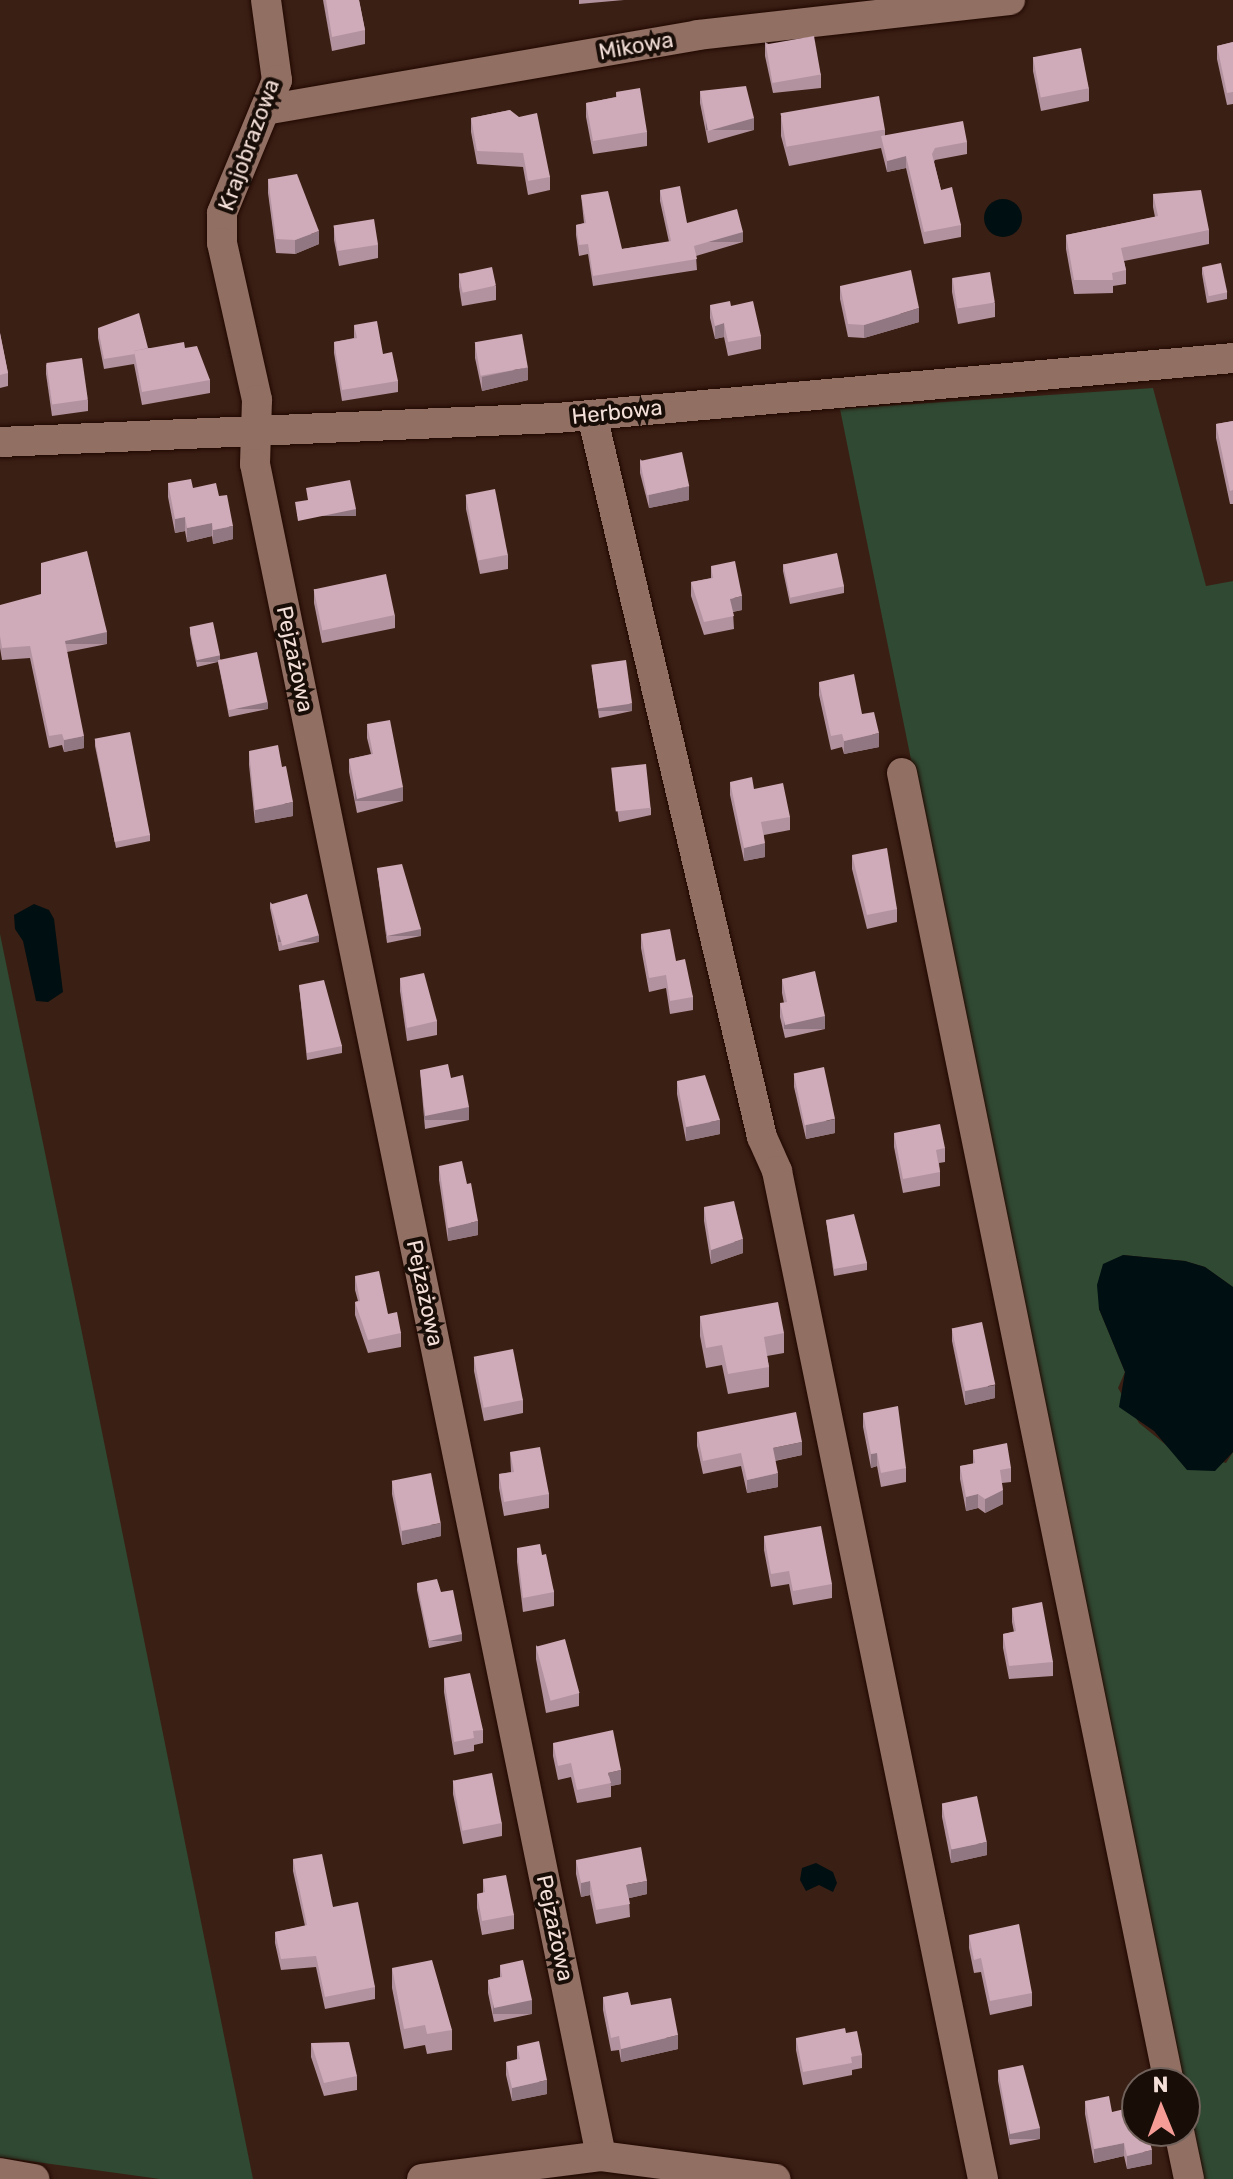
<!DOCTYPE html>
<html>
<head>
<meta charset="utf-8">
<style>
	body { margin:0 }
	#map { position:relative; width:1233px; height:2179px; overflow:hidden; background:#3a1f14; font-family:Rubik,sans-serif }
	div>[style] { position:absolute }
	.green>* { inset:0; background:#304932 }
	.water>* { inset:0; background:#000f11 }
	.round { border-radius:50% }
	.roads { filter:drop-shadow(0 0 2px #200801) drop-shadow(0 0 2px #200801) }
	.minor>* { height:30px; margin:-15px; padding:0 15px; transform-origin:15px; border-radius:15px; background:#916f62 }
	.wall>* { inset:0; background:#b2929e }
	.shaded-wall>* { inset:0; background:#917781; transform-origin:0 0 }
	.building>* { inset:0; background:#cfaab8; transform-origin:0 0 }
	span { translate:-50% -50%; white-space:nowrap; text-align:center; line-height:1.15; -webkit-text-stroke:8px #190d08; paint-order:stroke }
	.street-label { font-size:22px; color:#f3dfd8 }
	.north { position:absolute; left:1121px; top:2067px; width:80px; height:80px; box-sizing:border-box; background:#190d08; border:2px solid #70615b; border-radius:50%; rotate:359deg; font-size:22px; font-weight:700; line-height:32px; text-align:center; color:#f3dfd8 }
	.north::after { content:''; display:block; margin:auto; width:28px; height:36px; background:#f59c96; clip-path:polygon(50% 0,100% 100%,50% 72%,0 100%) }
</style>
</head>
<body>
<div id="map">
	<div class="green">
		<i style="clip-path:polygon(1153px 388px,1206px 586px,1233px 581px,1233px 1287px,1205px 1267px,1185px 1261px,1123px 1255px,1099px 1309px,1125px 1372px,1118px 1388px,1139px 1423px,1171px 1449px,1226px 1463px,1233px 1452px,1233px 2179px,1201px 2179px,1185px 2107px,1185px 2083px,1179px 2083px,840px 409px)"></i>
		<i style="clip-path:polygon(0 934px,80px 1323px,253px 2179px,160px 2179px,0 2157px)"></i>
	</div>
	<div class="water">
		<i class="round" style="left:984px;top:199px;width:38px;height:38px"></i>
		<i style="clip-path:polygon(34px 904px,49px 910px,54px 919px,63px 992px,48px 1002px,36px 1001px,23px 941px,15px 929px,14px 915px)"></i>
		<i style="clip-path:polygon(1123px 1255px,1185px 1261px,1205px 1267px,1233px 1287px,1233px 1452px,1215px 1471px,1187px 1470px,1154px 1431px,1119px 1407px,1125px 1372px,1099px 1309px,1097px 1285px,1103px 1264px)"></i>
		<i style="clip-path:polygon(816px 1863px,833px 1872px,837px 1883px,833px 1892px,819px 1885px,806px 1891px,800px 1880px,802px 1868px)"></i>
	</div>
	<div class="roads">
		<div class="minor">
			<i style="left:266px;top:0;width:81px;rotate:82.2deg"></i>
			<i style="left:277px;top:80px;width:144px;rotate:112.5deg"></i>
			<i style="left:222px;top:213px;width:30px;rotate:90deg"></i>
			<i style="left:222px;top:243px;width:161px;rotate:77.4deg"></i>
			<i style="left:257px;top:400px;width:64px;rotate:91.8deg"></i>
			<i style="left:255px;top:464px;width:1727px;rotate:78.44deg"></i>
			<i style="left:265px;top:110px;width:439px;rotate:-9.8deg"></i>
			<i style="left:698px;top:35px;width:314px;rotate:-6.4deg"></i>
			<i style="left:592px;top:415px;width:742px;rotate:76.75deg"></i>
			<i style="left:762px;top:1137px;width:37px;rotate:66deg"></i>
			<i style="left:777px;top:1171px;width:1029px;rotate:78.45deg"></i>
			<i style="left:0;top:442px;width:558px;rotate:-2.47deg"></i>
			<i style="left:557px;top:418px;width:679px;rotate:-5.07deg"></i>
			<i style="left:902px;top:773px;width:1337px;rotate:78.48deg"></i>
			<i style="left:1179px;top:2131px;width:49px;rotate:78.2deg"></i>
			<i style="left:0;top:2173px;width:35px;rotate:10deg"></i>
			<i style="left:422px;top:2179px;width:180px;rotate:-7.3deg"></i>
			<i style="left:601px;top:2156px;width:176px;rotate:7.5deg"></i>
		</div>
	</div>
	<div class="wall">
		<i style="clip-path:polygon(323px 0,359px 0,365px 30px,365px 44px,332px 51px)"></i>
		<i style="clip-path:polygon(579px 0,624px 0,579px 4px)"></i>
		<i style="clip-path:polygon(765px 42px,821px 74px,821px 88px,773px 93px,765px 56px)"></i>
		<i style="clip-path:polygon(1233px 42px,1233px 104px,1227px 105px,1217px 59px,1217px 46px)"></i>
		<i style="clip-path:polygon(1033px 57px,1089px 88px,1089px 101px,1041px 111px,1033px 71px)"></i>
		<i style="clip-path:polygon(700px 91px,754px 130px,708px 143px,700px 103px)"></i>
		<i style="clip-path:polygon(616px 92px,647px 132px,647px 146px,593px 154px,586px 117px,586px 103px,616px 97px)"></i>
		<i style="clip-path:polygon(510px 110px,550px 177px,550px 190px,528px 195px,523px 167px,477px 164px,471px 132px,471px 118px)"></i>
		<i style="clip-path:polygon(781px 117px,885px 129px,885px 136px,967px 142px,967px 154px,935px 160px,934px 162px,941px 190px,961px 225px,961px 237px,924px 244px,906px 168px,887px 172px,881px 148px,789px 166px,781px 136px)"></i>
		<i style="clip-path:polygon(268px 179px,319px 244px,295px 254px,276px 253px,268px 193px)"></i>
		<i style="clip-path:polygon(660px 190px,687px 223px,743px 242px,696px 256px,697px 270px,593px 286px,588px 254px,579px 256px,576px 235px,576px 225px,584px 223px,581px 195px,622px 249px,669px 242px,660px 201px)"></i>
		<i style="clip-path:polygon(1153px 194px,1209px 230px,1209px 244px,1124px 261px,1126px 270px,1126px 284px,1113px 286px,1113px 293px,1074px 294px,1066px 249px,1066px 235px,1155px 217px,1153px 207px)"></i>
		<i style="clip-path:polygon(334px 227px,378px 245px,378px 258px,339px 266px,334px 240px)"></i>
		<i style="clip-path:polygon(1202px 267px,1227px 292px,1227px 299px,1207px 303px,1202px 274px)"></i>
		<i style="clip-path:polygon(459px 273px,496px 286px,496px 300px,462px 306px,459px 287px)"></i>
		<i style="clip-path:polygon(952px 278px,995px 303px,995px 317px,958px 324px,952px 292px)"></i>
		<i style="clip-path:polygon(840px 286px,919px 322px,864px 338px,848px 337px,840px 299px)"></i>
		<i style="clip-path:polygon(710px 305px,761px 336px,761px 349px,728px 356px,724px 337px,715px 339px,710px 318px)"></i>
		<i style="clip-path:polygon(354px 325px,398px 381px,398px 392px,342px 401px,334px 353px,334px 342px,354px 338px)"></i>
		<i style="clip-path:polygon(98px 328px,148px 348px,185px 348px,210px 380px,210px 393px,142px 405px,134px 364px,104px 369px,98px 338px)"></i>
		<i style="clip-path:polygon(0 333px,8px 373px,8px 386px,0 388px)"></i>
		<i style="clip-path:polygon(475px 344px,528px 380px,482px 391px,475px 358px)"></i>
		<i style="clip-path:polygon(46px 364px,88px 400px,88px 411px,52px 416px,46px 374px)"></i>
		<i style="clip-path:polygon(1233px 421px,1233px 504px,1230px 504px,1216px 438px,1216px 424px)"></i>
		<i style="clip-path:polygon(640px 459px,689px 500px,649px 508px,640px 473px)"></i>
		<i style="clip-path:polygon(168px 483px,193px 488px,219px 496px,233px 539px,213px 544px,212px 536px,187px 542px,185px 531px,175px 533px,168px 497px)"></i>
		<i style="clip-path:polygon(466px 495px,508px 555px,508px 569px,480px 574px,466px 509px)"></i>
		<i style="clip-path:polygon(783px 564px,844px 586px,844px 593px,790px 604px,783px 571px)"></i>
		<i style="clip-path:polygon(711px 566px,742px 610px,733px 612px,734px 629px,704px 635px,691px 596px,691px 582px,711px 578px)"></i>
		<i style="clip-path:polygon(314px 589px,395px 615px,395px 628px,322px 643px,314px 603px)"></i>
		<i style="clip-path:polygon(0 605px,107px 644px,67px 652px,84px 748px,64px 752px,62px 745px,49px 748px,30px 658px,2px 660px,0 648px)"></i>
		<i style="clip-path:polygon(190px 627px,220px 659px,268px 709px,229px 717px,218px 662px,197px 667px,190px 634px)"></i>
		<i style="clip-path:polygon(592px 667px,632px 711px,599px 718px)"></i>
		<i style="clip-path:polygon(819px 682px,862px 714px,879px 747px,844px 754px,842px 747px,831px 750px,819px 695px)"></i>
		<i style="clip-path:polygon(367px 724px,403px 801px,357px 813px,349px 772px,349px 759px,371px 754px,367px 738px)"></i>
		<i style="clip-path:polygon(95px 739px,150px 835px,150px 841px,116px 848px,95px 746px)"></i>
		<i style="clip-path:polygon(249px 751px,293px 816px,255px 823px,249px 765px)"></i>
		<i style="clip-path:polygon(612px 771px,651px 808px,651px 815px,619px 822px)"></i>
		<i style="clip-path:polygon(730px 782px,754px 789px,790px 817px,790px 830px,764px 835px,765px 857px,744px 861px,730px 795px)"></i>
		<i style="clip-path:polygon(852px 855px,897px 909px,897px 922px,867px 929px,852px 869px)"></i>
		<i style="clip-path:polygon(377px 868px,421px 936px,387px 943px)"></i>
		<i style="clip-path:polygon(270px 902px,319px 942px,279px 951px,270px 908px)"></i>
		<i style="clip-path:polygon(641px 934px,676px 961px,693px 997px,693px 1010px,670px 1014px,666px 988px,649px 992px,641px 948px)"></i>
		<i style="clip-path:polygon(400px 978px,437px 1021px,437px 1035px,407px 1041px,400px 991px)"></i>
		<i style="clip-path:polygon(782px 979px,825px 1029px,785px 1038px,780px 1017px,780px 1003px,784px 1003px,782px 993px)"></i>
		<i style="clip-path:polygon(299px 985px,342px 1046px,342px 1053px,307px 1060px)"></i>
		<i style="clip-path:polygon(420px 1070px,451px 1078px,469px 1120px,425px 1129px)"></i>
		<i style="clip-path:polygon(794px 1074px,835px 1133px,806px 1139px,794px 1087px)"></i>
		<i style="clip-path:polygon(677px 1081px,720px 1134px,686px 1141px,677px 1094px)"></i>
		<i style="clip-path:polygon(894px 1133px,945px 1148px,945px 1162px,939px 1163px,940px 1172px,940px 1186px,903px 1193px,894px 1147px)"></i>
		<i style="clip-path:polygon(439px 1166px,478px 1235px,448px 1241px,439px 1180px)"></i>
		<i style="clip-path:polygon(704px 1207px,743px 1253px,711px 1264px,704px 1221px)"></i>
		<i style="clip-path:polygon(826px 1220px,867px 1263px,867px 1270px,834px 1276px)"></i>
		<i style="clip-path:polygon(355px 1276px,388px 1314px,401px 1333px,401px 1347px,368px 1353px,355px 1315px,355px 1302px,358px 1301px,355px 1290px)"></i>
		<i style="clip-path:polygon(700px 1316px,784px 1333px,784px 1353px,767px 1356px,769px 1367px,769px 1387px,728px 1394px,722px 1365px,706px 1368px,700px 1336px)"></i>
		<i style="clip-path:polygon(952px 1328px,995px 1398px,965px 1405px,952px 1341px)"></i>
		<i style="clip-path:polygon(474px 1357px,523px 1400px,523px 1413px,484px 1421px,474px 1371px)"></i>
		<i style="clip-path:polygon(863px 1413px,906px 1468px,906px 1482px,881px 1487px,877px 1466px,871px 1468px,863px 1427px)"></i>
		<i style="clip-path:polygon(697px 1432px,802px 1455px,775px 1461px,778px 1487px,747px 1493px,741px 1466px,703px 1474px,697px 1446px)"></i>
		<i style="clip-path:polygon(973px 1450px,1011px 1468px,1011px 1482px,1002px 1483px,1003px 1504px,985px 1513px,978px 1508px,966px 1511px,960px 1479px,960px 1466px,973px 1464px)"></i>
		<i style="clip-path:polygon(510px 1452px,549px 1494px,549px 1508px,504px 1516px,499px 1488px,499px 1474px,511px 1472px)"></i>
		<i style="clip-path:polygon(392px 1481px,441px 1536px,402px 1545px,392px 1494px)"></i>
		<i style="clip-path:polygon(764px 1536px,832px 1584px,832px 1598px,793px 1605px,789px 1584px,771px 1587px,764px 1550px)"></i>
		<i style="clip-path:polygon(517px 1548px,542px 1555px,554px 1592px,554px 1606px,523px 1612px,517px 1562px)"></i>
		<i style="clip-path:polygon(417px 1583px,441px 1592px,462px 1641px,429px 1648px,417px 1590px)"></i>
		<i style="clip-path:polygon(1012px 1608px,1053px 1662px,1053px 1676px,1009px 1679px,1003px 1648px,1003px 1634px,1014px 1632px,1012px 1622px)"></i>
		<i style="clip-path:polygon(536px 1645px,579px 1693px,579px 1706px,546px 1713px,536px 1659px)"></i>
		<i style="clip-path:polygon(444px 1678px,483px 1730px,483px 1743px,474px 1745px,474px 1751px,454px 1755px,444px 1692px)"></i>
		<i style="clip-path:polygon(553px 1743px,621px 1784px,611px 1786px,611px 1797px,577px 1803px,571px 1777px,558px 1780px,553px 1756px)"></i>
		<i style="clip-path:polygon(453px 1780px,502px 1823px,502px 1836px,463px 1844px,453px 1794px)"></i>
		<i style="clip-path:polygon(942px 1804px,987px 1855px,951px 1863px,942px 1817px)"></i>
		<i style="clip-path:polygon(293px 1859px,333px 1907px,375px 1987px,375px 1999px,325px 2009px,316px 1967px,281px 1970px,275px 1943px,275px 1932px,305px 1926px,293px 1871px)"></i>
		<i style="clip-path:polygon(576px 1860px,647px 1894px,629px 1898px,630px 1917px,596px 1924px,590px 1895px,581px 1897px,576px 1874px)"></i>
		<i style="clip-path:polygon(483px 1879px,514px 1915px,514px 1929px,482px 1935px,477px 1908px,477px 1894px,483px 1893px)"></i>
		<i style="clip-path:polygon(969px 1935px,1032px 1993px,1032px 2006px,990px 2015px,981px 1972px,974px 1973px,969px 1948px)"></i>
		<i style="clip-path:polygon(500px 1965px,532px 2014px,494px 2022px,488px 1993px,488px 1980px,500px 1977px)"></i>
		<i style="clip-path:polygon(392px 1968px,452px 2030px,452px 2050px,427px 2054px,425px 2045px,404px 2049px,392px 1988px)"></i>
		<i style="clip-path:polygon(603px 1997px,631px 2005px,678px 2049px,621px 2062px,619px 2050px,611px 2051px,603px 2010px)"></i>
		<i style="clip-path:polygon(796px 2038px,862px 2055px,862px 2068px,852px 2070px,852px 2075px,803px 2085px,796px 2050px)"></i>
		<i style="clip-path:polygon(311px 2043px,357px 2076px,357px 2090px,324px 2096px,311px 2057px)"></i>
		<i style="clip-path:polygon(517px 2046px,547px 2094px,512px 2101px,506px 2075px,506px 2062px,517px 2059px)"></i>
		<i style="clip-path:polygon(998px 2070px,1040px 2139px,1010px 2145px,998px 2081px)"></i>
		<i style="clip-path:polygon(1085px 2101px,1112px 2112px,1152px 2164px,1127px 2169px,1124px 2156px,1094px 2163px,1085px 2114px)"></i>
	</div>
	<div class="shaded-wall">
		<i style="left:754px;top:118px;width:12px;height:48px;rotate:90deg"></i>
		<i style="clip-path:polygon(906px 156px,906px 168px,887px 172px,887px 161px)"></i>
		<i style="clip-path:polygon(319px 231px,319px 244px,295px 254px,295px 240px)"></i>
		<i style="left:743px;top:232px;width:10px;height:51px;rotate:90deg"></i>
		<i style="clip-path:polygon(919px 308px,919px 322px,864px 338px,864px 325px)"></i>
		<i style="clip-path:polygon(724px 323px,724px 337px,715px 339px,715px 326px)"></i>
		<i style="clip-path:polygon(528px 367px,528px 380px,482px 391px,482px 377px)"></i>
		<i style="clip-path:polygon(689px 486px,689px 500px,649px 508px,649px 495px)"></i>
		<i style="left:356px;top:509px;width:7px;height:59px;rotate:90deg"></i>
		<i style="clip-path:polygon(185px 517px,185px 531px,175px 533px,175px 519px)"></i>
		<i style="clip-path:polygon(212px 523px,212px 536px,187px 542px,187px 528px)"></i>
		<i style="clip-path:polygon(233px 526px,233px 539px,213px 544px,213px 530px)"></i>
		<i style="clip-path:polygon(742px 596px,742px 610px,730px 612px,730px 599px)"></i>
		<i style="left:107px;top:632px;width:12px;height:43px;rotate:90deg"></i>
		<i style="left:220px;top:655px;width:7px;height:24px;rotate:90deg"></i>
		<i style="left:268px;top:702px;width:7px;height:40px;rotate:90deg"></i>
		<i style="left:632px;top:704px;width:7px;height:34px;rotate:90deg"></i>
		<i style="clip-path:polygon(879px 733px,879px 747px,844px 754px,844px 741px)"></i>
		<i style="clip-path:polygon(84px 736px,84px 748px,64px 752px,64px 740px)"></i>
		<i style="left:403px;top:787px;width:14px;height:48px;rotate:90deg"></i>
		<i style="clip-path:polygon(293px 802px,293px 816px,255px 823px,255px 810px)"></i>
		<i style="clip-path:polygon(765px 843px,765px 857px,744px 861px,744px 848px)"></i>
		<i style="left:421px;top:929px;width:7px;height:35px;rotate:90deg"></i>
		<i style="left:319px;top:935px;width:7px;height:41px;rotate:90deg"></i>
		<i style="left:825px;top:1016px;width:13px;height:41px;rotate:90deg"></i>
		<i style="left:469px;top:1107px;width:13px;height:45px;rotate:90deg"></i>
		<i style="clip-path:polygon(835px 1119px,835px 1133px,806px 1139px,806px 1125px)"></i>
		<i style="clip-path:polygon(720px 1120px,720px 1134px,686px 1141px,686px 1127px)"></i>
		<i style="clip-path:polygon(478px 1221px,478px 1235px,448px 1241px,448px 1228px)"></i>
		<i style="clip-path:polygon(743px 1239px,743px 1253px,711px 1264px,711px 1250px)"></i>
		<i style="clip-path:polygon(995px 1385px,995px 1398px,965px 1405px,965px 1391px)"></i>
		<i style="clip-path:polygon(802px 1442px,802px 1455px,773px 1461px,773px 1448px)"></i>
		<i style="clip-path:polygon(877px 1453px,877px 1466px,871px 1468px,871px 1454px)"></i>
		<i style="clip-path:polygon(778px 1473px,778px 1487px,747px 1493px,747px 1480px)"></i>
		<i style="clip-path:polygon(1003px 1490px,1003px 1504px,985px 1513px,985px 1499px)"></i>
		<i style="clip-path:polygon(978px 1494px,978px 1508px,966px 1511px,966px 1497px)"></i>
		<i style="clip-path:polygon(441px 1523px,441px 1536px,402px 1545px,402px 1531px)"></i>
		<i style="left:462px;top:1634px;width:7px;height:34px;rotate:90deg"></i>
		<i style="clip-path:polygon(621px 1770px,621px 1784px,611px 1786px,608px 1773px)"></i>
		<i style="clip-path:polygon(987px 1842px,987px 1855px,951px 1863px,951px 1849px)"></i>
		<i style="clip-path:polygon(590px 1881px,590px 1895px,581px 1897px,581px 1883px)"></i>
		<i style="clip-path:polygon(647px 1881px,647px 1894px,626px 1899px,626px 1885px)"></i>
		<i style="left:532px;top:2000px;width:14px;height:39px;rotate:90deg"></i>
		<i style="clip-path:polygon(678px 2035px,678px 2049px,621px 2062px,621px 2049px)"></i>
		<i style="clip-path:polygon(547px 2080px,547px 2094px,512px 2101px,512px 2088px)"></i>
		<i style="left:1040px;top:2128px;width:11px;height:31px;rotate:90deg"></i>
		<i style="clip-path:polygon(1124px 2143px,1124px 2156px,1094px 2163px,1094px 2149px)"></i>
		<i style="clip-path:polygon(1152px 2150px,1152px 2164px,1127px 2169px,1127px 2156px)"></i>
	</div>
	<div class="building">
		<i style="clip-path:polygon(326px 0,359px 0,365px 30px,332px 37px)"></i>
		<i style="left:814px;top:36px;width:39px;height:49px;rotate:80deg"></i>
		<i style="clip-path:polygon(1233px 42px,1233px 92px,1227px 93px,1217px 46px)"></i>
		<i style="left:1081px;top:48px;width:41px;height:49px;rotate:79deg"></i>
		<i style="clip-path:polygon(746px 86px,754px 118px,708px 131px,700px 91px)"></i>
		<i style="clip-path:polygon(640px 88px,647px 132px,593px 141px,586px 103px,617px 97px,616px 92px)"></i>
		<i style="left:879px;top:96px;width:34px;height:100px;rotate:80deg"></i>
		<i style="clip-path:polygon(510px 110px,519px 117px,537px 113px,550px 177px,528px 181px,523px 153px,477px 151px,471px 118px)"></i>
		<i style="clip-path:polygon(963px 121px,967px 142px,935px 148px,932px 154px,941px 190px,952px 187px,961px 225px,924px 232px,906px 156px,887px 161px,881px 136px)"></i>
		<i style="clip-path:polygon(297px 174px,319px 231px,295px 240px,276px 239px,268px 179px)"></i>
		<i style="clip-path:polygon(680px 186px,687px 223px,737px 209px,743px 232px,694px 246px,697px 259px,593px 276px,588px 244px,579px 245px,576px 225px,586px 223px,581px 195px,608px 191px,622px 249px,671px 241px,660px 190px)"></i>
		<i style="clip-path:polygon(1201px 190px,1209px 230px,1121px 248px,1126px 270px,1112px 273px,1113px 280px,1074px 280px,1066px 235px,1158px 216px,1153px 194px)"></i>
		<i style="left:374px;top:219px;width:26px;height:41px;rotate:81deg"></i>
		<i style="left:1221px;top:263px;width:30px;height:19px;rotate:78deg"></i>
		<i style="left:492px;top:267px;width:19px;height:34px;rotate:78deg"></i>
		<i style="clip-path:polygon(911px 270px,919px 308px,864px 325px,848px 324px,840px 286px)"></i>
		<i style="left:990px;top:272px;width:31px;height:38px;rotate:81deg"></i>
		<i style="clip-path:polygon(730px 301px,731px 306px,753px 301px,761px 336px,728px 342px,724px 323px,715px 326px,710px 305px)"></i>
		<i style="clip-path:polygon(139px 313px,148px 348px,134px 351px,135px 354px,104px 359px,98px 328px)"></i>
		<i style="clip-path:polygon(377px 321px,383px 354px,392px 352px,398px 381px,342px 390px,334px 342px,357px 338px,354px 325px)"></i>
		<i style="clip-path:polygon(0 333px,8px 373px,0 375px)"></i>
		<i style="left:522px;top:334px;width:34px;height:48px;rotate:80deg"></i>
		<i style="clip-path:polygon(184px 342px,185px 348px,197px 346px,210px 380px,142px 392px,134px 351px)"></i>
		<i style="left:82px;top:358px;width:42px;height:36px;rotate:82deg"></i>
		<i style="clip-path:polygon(1233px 421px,1233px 490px,1230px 491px,1216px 424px)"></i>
		<i style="left:682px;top:452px;width:35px;height:43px;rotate:78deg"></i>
		<i style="clip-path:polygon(191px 479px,193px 488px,216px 483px,219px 496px,227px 495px,233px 526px,213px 530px,212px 523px,187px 528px,185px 517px,175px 519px,168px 483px)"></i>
		<i style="clip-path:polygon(350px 480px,356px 509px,298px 521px,295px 502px,308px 500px,306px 488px)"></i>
		<i style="left:495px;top:489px;width:67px;height:30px;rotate:79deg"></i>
		<i style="clip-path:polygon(87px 551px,107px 632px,65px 641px,84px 736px,64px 740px,62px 734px,49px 736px,30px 646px,2px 648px,0 636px,0 605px,41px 594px,41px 563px)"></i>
		<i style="left:837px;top:553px;width:34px;height:55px;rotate:78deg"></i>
		<i style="clip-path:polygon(735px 561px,742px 596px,730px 599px,734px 616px,704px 622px,691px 582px,713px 578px,711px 566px)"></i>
		<i style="left:386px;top:574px;width:42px;height:74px;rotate:78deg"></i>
		<i style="left:213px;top:622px;width:34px;height:24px;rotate:78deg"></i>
		<i style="left:257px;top:652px;width:51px;height:40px;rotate:78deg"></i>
		<i style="left:626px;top:660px;width:44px;height:35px;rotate:82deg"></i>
		<i style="clip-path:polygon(854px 674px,862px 714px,874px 712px,879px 733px,844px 741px,842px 734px,831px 736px,819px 682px)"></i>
		<i style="clip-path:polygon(390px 720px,403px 787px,357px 799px,349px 759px,373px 754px,367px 724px)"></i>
		<i style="left:130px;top:732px;width:105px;height:36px;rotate:79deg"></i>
		<i style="clip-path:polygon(278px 745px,282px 767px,286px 766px,293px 802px,255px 810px,249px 751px)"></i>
		<i style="left:646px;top:764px;width:44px;height:35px;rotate:84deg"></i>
		<i style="clip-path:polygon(752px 777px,754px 789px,783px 783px,790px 817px,761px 822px,765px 843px,744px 848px,730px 782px)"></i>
		<i style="clip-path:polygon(887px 848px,897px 909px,867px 915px,852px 855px)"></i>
		<i style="clip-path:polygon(402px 864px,421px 929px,387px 936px,377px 868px)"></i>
		<i style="left:307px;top:894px;width:43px;height:38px;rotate:74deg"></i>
		<i style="clip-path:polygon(670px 929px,676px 961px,685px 959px,693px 997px,670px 1001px,666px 975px,649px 978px,641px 934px)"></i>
		<i style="clip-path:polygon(815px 971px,825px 1016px,785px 1025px,780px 1003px,787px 1002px,782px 979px)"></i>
		<i style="clip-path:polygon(424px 973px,437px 1021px,407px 1028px,400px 978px)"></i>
		<i style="clip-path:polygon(324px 980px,342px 1046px,307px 1053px,299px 985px)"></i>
		<i style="clip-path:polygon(448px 1064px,451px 1078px,463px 1075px,469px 1107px,425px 1116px,420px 1070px)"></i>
		<i style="left:824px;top:1067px;width:53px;height:31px;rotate:78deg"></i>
		<i style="clip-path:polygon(705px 1075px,720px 1120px,686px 1127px,677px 1081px)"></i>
		<i style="clip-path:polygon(940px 1124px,945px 1148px,936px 1150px,940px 1172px,903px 1179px,894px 1133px)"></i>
		<i style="clip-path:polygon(462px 1161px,467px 1184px,471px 1183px,478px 1221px,448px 1228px,439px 1166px)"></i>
		<i style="clip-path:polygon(734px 1201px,743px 1239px,711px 1250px,704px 1207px)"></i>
		<i style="clip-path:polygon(854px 1214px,867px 1263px,834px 1269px,826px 1220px)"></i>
		<i style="clip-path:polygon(379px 1271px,388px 1314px,397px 1312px,401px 1333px,368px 1340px,355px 1302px,360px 1301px,355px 1276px)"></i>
		<i style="clip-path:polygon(778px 1302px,784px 1333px,764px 1337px,769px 1367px,728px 1374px,722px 1345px,706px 1348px,700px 1316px)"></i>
		<i style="left:982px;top:1322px;width:64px;height:31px;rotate:78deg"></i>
		<i style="left:513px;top:1349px;width:52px;height:40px;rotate:79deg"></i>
		<i style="clip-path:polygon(898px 1406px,906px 1468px,881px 1473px,877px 1453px,871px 1454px,863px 1413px)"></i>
		<i style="clip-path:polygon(796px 1412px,802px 1442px,773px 1448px,778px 1473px,747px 1480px,741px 1453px,703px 1461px,697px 1432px)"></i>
		<i style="clip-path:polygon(1007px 1443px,1011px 1468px,1000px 1470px,1003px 1490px,985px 1499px,978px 1494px,966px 1497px,960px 1466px,975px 1463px,973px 1450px)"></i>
		<i style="clip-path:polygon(540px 1447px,549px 1494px,504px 1502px,499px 1474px,514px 1472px,510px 1452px)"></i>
		<i style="left:431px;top:1473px;width:51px;height:40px;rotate:79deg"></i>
		<i style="clip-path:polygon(821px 1526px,832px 1584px,793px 1591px,789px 1571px,771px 1574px,764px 1536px)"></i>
		<i style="clip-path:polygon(540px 1544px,542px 1555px,546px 1554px,554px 1592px,523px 1598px,517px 1548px)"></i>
		<i style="clip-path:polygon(437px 1579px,441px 1592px,453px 1590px,462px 1634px,429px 1641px,417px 1583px)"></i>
		<i style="clip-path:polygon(1042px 1602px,1053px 1662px,1009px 1666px,1003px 1634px,1016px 1631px,1012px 1608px)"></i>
		<i style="left:565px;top:1639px;width:56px;height:30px;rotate:75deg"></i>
		<i style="clip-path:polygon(470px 1673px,483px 1730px,473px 1731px,474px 1738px,454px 1742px,444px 1678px)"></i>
		<i style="clip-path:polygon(613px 1730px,621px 1770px,608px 1773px,611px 1783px,577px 1790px,571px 1763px,558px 1766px,553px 1743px)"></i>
		<i style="left:492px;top:1773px;width:51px;height:40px;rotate:79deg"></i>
		<i style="left:977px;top:1796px;width:47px;height:36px;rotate:78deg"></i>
		<i style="clip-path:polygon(641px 1847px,647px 1881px,626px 1885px,630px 1904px,596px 1910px,590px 1881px,581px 1883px,576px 1860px)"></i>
		<i style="clip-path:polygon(322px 1854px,333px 1907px,358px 1902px,375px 1987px,325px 1997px,316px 1956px,281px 1959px,275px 1932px,307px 1925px,293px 1859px)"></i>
		<i style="clip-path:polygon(506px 1875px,514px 1915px,482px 1921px,477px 1894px,485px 1892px,483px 1879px)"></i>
		<i style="clip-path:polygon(1019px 1924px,1032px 1993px,990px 2001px,981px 1958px,974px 1960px,969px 1935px)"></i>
		<i style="clip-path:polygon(432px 1960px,452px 2030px,427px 2034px,425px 2025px,404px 2029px,392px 1968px)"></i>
		<i style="clip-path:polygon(523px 1960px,532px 2000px,494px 2008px,488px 1980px,502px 1977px,500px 1965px)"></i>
		<i style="clip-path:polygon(628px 1992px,631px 2005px,671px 1998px,678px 2035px,621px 2049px,619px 2036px,611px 2038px,603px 1997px)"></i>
		<i style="clip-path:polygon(845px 2028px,846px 2033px,857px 2031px,862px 2055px,851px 2057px,852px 2063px,803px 2072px,796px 2038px)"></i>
		<i style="clip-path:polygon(539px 2041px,547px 2080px,512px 2088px,506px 2062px,520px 2059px,517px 2046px)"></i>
		<i style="clip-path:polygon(349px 2042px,357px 2076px,324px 2083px,311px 2043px)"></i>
		<i style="clip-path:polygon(1023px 2065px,1040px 2128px,1010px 2134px,998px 2070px)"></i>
		<i style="clip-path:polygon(1109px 2096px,1112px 2112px,1137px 2106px,1137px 2131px,1147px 2131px,1152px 2150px,1127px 2156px,1124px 2143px,1094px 2149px,1085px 2101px)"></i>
	</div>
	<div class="street-label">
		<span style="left:636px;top:46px;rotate:-10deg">Mikowa</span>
		<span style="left:249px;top:145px;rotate:-70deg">Krajobrazowa</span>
		<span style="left:617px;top:412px;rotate:-6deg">Herbowa</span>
		<span style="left:295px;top:659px;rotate:78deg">Pejzażowa</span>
		<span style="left:425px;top:1293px;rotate:78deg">Pejzażowa</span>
		<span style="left:555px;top:1928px;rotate:78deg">Pejzażowa</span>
	</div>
	<div class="north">N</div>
</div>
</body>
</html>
